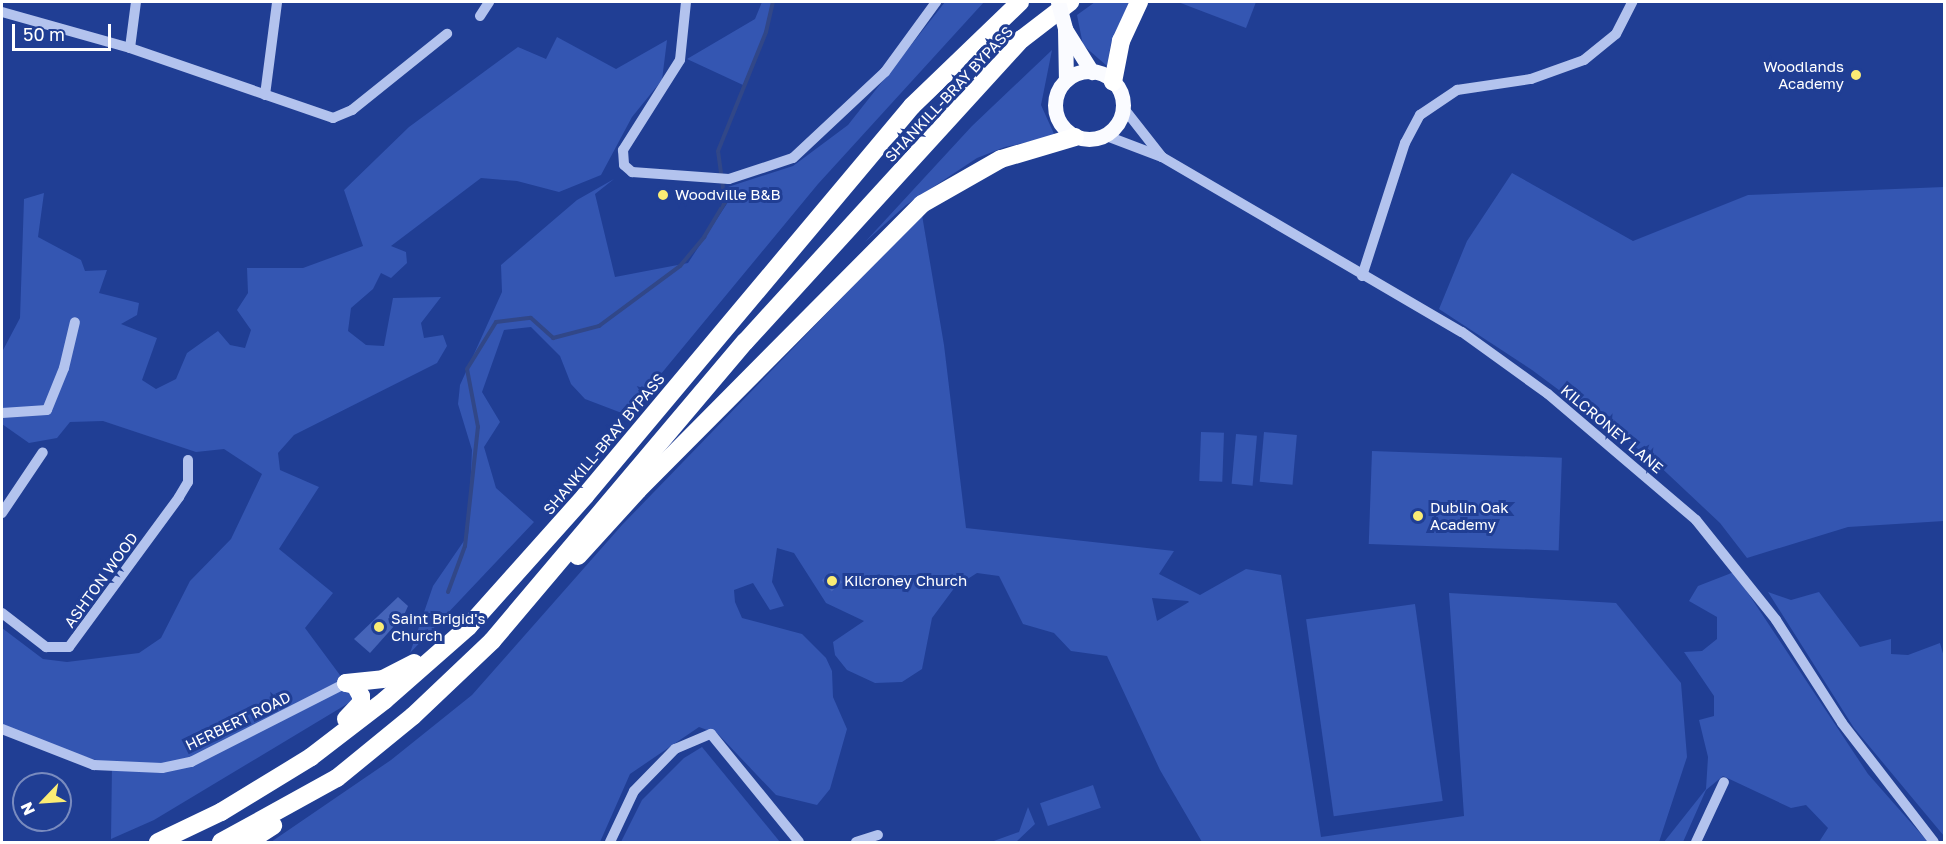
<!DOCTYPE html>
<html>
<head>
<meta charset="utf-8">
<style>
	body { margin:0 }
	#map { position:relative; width:1946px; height:844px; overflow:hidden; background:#203e94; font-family:"Golos Text",sans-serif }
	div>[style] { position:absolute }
	.green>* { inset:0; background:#3456b2; transform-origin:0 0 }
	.stream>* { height:4px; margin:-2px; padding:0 2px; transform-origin:2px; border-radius:2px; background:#314788 }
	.building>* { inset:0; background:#4564b9; transform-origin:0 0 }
	.minor>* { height:10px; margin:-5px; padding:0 5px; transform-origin:5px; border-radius:5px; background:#b3c3ee }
	.major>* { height:15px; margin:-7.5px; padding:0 7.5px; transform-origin:7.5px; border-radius:7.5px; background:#fafbff }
	.major>.ring { margin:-7.5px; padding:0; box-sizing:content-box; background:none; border:15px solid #fafbff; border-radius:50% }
	.highway>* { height:18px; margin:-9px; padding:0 9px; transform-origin:9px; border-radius:9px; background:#fff }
	.major-bridge>* { height:15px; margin:-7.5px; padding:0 7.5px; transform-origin:7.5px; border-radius:7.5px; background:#fafbff }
	.dots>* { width:16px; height:16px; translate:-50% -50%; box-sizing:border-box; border:3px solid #203e94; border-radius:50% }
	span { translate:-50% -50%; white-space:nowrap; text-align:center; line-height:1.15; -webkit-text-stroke:6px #203e94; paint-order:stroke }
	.poi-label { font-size:15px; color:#fff }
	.right { translate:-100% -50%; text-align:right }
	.left { translate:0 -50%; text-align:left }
	.street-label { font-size:15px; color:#fff }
	.frame { position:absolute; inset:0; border:3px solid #fff; pointer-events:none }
	.north { position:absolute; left:12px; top:772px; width:60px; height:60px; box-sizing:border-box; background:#203e94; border:2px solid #798bbf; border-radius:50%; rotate:245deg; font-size:16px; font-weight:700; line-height:24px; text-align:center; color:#fff }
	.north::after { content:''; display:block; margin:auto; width:21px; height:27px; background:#fbec74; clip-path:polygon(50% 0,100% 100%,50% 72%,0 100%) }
	.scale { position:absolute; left:12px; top:24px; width:99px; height:27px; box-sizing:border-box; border:3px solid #fff; border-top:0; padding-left:8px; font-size:18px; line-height:21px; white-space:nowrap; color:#fff; -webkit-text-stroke:4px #203e94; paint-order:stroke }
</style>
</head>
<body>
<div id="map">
	<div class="green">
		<i style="clip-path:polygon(762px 2px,772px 2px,769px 25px,743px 85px,687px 59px,755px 19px)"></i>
		<i style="clip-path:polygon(945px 2px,984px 2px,818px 184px,627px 415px,585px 399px,571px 384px,560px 356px,531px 327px,504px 330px,482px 392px,500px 422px,484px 447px,496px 488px,534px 522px,410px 653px,433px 586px,468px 535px,472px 450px,458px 404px,460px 385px,502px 292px,501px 265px,577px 200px,614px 179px,595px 194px,615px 277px,688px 263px,728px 202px,728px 187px,793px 166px,848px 125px)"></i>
		<i style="clip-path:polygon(1095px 2px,1131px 2px,1111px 43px,1107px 66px,1083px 45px,1077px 15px)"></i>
		<i style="clip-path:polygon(1178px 2px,1256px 2px,1246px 28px)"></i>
		<i style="clip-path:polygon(557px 37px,616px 69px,667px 40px,662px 80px,632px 117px,601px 175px,559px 192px,517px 181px,481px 178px,391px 246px,406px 252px,407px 263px,391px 278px,381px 273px,373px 289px,351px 308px,348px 331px,366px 345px,384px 346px,393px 298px,441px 297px,421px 323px,424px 338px,443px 335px,447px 346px,437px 363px,294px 435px,278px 453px,280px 470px,319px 487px,279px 549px,333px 593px,305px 628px,357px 698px,154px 820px,111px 839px,112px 765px,2px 731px,2px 628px,43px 659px,67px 662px,139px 653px,161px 638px,190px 581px,231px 539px,262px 474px,224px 449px,196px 452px,103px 421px,70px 422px,57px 438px,29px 443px,2px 424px,2px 352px,20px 318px,24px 199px,44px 193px,38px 237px,81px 260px,85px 271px,107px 270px,99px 293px,139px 303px,137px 315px,121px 324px,157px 338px,142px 380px,156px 389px,176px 379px,187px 353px,218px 331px,230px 345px,245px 348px,251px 330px,237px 310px,248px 293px,247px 268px,303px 268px,363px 246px,344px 190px,409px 127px,518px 47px,546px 59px)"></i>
		<i style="clip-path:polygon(1052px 50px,1041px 105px,1055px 136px,1005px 147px,977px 158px,906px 205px,865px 242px,972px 126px)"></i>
		<i style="clip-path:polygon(1512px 173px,1633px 241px,1748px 195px,1944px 187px,1944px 521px,1848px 527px,1747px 558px,1720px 523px,1653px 460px,1532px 370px,1439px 309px,1467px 241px)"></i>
		<i style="clip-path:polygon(evenodd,922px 215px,944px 345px,966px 528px,1174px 551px,1159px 574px,1200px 595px,1246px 569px,1281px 575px,1321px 837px,1464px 816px,1449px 593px,1616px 603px,1681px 683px,1687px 757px,1659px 842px,1202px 842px,1160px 770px,1107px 656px,1071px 651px,1054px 633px,1023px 624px,999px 576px,977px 573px,955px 587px,932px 618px,922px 669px,902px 682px,875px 683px,847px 670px,835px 655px,833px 642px,864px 621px,826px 603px,794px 553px,777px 548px,772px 582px,784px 606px,770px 610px,753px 583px,734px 590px,735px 602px,742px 618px,802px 634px,826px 658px,832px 671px,833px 697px,847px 729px,830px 789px,817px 805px,776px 795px,718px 734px,699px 727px,630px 774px,600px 842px,271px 842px,391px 760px,472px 695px,622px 525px,922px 215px,1152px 598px,1188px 601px,1189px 602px,1157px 621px,1152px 598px)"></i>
		<i style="left:1201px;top:432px;width:23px;height:49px;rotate:2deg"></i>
		<i style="left:1264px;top:432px;width:33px;height:50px;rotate:5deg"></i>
		<i style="left:1236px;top:434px;width:21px;height:50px;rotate:5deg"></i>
		<i style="left:1372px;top:451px;width:190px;height:93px;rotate:2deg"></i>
		<i style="clip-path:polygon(1734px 572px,1868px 774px,1928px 842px,1819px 842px,1828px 828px,1806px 805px,1791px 808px,1723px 776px,1706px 790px,1683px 842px,1664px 842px,1706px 789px,1708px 757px,1699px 720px,1714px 716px,1714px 696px,1684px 652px,1702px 651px,1717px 639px,1717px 617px,1689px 601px,1698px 586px)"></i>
		<i style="clip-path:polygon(1768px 592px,1791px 600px,1819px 592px,1860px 647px,1891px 639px,1891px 654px,1908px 655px,1940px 643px,1944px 657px,1944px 836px,1854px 728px)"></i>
		<i style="left:1415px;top:604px;width:199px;height:110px;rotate:82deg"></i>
		<i style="clip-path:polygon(702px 747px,780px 842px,621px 842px,642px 800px,684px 758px)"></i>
		<i style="left:1093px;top:785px;width:24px;height:56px;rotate:71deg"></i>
		<i style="clip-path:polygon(1028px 807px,1035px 824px,1016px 842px,991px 842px,1019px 832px)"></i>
	</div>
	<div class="stream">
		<i style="left:448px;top:592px;width:49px;rotate:-69.7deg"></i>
		<i style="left:465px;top:546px;width:120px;rotate:-83.8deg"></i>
		<i style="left:478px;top:427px;width:59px;rotate:-100.7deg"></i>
		<i style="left:467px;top:369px;width:55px;rotate:-58.3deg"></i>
		<i style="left:496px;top:322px;width:35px;rotate:-7deg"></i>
		<i style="left:531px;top:318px;width:30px;rotate:42deg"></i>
		<i style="left:553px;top:338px;width:48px;rotate:-14.6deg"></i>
		<i style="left:599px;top:326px;width:101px;rotate:-36.5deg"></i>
		<i style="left:680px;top:266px;width:38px;rotate:-50deg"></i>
		<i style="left:704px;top:237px;width:41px;rotate:-59deg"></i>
		<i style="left:725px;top:202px;width:51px;rotate:-97.8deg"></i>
		<i style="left:718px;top:151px;width:128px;rotate:-68deg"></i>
		<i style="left:766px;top:32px;width:31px;rotate:-77deg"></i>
	</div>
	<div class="building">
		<i style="left:832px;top:571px;width:15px;height:14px;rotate:48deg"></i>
		<i style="clip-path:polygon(398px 597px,408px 606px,404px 615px,370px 653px,354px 639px)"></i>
	</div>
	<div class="minor">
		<i style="left:686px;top:2px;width:58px;rotate:95.9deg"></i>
		<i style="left:680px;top:60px;width:107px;rotate:122.3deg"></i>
		<i style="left:623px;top:150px;width:15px;rotate:86deg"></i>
		<i style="left:624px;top:165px;width:11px;rotate:41deg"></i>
		<i style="left:632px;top:172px;width:97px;rotate:4.1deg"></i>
		<i style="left:729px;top:179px;width:67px;rotate:-18.2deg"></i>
		<i style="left:793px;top:158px;width:126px;rotate:-43.1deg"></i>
		<i style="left:885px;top:72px;width:87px;rotate:-53.9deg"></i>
		<i style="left:2px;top:12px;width:133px;rotate:15.7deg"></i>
		<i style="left:130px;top:48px;width:215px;rotate:19deg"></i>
		<i style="left:333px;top:118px;width:21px;rotate:-23deg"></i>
		<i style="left:352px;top:110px;width:122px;rotate:-38.7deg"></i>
		<i style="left:480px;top:16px;width:17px;rotate:-57deg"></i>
		<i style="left:130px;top:48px;width:46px;rotate:-82.6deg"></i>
		<i style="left:265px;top:95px;width:94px;rotate:-82.6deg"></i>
		<i style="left:1122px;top:106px;width:65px;rotate:51.9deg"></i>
		<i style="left:1104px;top:135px;width:62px;rotate:20.8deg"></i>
		<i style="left:1162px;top:157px;width:347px;rotate:30.3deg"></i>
		<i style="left:1462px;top:332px;width:106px;rotate:35.8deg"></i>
		<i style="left:1548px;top:394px;width:194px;rotate:40.4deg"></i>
		<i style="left:1696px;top:520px;width:128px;rotate:51.3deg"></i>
		<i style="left:1776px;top:620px;width:122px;rotate:57.3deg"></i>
		<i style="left:1842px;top:723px;width:150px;rotate:52.3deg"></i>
		<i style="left:1362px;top:276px;width:140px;rotate:-72.1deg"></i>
		<i style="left:1405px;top:143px;width:32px;rotate:-62deg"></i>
		<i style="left:1420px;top:115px;width:45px;rotate:-34deg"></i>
		<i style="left:1457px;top:90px;width:75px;rotate:-8.5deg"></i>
		<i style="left:1531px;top:79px;width:56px;rotate:-19.7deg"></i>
		<i style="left:1584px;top:60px;width:41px;rotate:-39.1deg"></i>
		<i style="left:1616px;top:34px;width:36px;rotate:-63deg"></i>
		<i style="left:2px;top:413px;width:45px;rotate:-3.8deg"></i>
		<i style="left:47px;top:410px;width:45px;rotate:-68deg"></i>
		<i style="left:64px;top:368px;width:47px;rotate:-76.6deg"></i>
		<i style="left:2px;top:513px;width:73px;rotate:-56.1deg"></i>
		<i style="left:2px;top:613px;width:56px;rotate:37.7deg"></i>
		<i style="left:46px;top:647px;width:23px"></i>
		<i style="left:69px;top:647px;width:186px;rotate:-53.7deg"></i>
		<i style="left:179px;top:497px;width:17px;rotate:-59deg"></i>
		<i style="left:188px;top:482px;width:22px;rotate:-90deg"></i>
		<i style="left:2px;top:729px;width:99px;rotate:21.4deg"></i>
		<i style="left:94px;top:765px;width:68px;rotate:2.5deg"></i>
		<i style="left:162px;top:768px;width:30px;rotate:-12deg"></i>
		<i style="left:191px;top:762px;width:174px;rotate:-27deg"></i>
		<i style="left:610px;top:842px;width:56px;rotate:-64.8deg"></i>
		<i style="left:634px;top:791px;width:59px;rotate:-45.7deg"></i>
		<i style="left:675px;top:749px;width:39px;rotate:-23deg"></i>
		<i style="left:711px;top:734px;width:139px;rotate:50.8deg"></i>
		<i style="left:856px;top:842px;width:23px;rotate:-18deg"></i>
		<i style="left:1696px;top:842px;width:66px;rotate:-65deg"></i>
	</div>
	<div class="major">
		<i style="left:1065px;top:29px;width:51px;rotate:57.9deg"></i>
		<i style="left:1065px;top:29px;width:51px;rotate:88.9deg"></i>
		<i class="ring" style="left:1055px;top:71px;width:53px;height:53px"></i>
	</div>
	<div class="highway">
		<i style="left:1113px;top:82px;width:42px;rotate:-79deg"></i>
		<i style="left:1121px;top:41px;width:43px;rotate:-65.2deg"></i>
		<i style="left:578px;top:556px;width:89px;rotate:-47.7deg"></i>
		<i style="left:638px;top:490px;width:403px;rotate:-45.2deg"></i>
		<i style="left:922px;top:204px;width:91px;rotate:-29.7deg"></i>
		<i style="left:1001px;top:159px;width:77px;rotate:-16.6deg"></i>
		<i style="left:346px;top:683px;width:37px;rotate:-6deg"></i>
		<i style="left:383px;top:679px;width:35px;rotate:-27deg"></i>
		<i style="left:346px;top:719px;width:22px;rotate:-47deg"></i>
		<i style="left:361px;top:703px;width:7px;rotate:-90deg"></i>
		<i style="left:361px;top:696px;width:13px;rotate:-119deg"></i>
		<i style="left:355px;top:685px;width:9px;rotate:-167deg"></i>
		<i style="left:158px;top:842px;width:70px;rotate:-25.5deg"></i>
		<i style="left:221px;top:812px;width:105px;rotate:-31.4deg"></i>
		<i style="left:311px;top:757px;width:93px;rotate:-37.6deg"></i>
		<i style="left:385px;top:700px;width:111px;rotate:-41.3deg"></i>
		<i style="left:468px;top:627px;width:176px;rotate:-48.2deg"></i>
		<i style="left:585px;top:496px;width:509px;rotate:-50.02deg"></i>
		<i style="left:912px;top:106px;width:150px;rotate:-43.9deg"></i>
		<i style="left:221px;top:842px;width:132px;rotate:-28.9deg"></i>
		<i style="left:337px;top:778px;width:98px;rotate:-39.2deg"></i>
		<i style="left:413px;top:716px;width:109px;rotate:-43.5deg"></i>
		<i style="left:492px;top:641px;width:392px;rotate:-49.8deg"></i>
		<i style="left:745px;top:342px;width:411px;rotate:-47.6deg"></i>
		<i style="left:1022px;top:39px;width:61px;rotate:-37.6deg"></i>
		<i style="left:248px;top:842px;width:30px;rotate:-33deg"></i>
	</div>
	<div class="major-bridge">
		<i style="left:1058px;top:2px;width:28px;rotate:75deg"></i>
	</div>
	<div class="dots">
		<i style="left:1856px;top:75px;background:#fbec74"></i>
		<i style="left:663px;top:195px;background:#fbec74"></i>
		<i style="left:1418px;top:516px;background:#fbec74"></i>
		<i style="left:832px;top:581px;background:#fbec74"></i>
		<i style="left:379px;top:627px;background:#fbec74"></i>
	</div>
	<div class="poi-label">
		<span class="right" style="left:1844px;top:75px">Woodlands<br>Academy</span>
		<span class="left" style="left:675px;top:195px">Woodville B&amp;B</span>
		<span class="left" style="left:1430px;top:516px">Dublin Oak<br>Academy</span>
		<span class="left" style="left:844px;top:581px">Kilcroney Church</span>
		<span class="left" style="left:391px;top:627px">Saint Brigid's<br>Church</span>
	</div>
	<div class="street-label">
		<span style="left:949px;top:94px;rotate:-47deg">SHANKILL-BRAY BYPASS</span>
		<span style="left:1612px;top:429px;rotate:40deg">KILCRONEY LANE</span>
		<span style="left:604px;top:444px;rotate:-50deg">SHANKILL-BRAY BYPASS</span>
		<span style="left:101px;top:580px;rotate:-54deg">ASHTON WOOD</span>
		<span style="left:238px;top:721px;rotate:-26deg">HERBERT ROAD</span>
	</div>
	<div class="frame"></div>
	<div class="north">N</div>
	<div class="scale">50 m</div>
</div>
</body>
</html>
